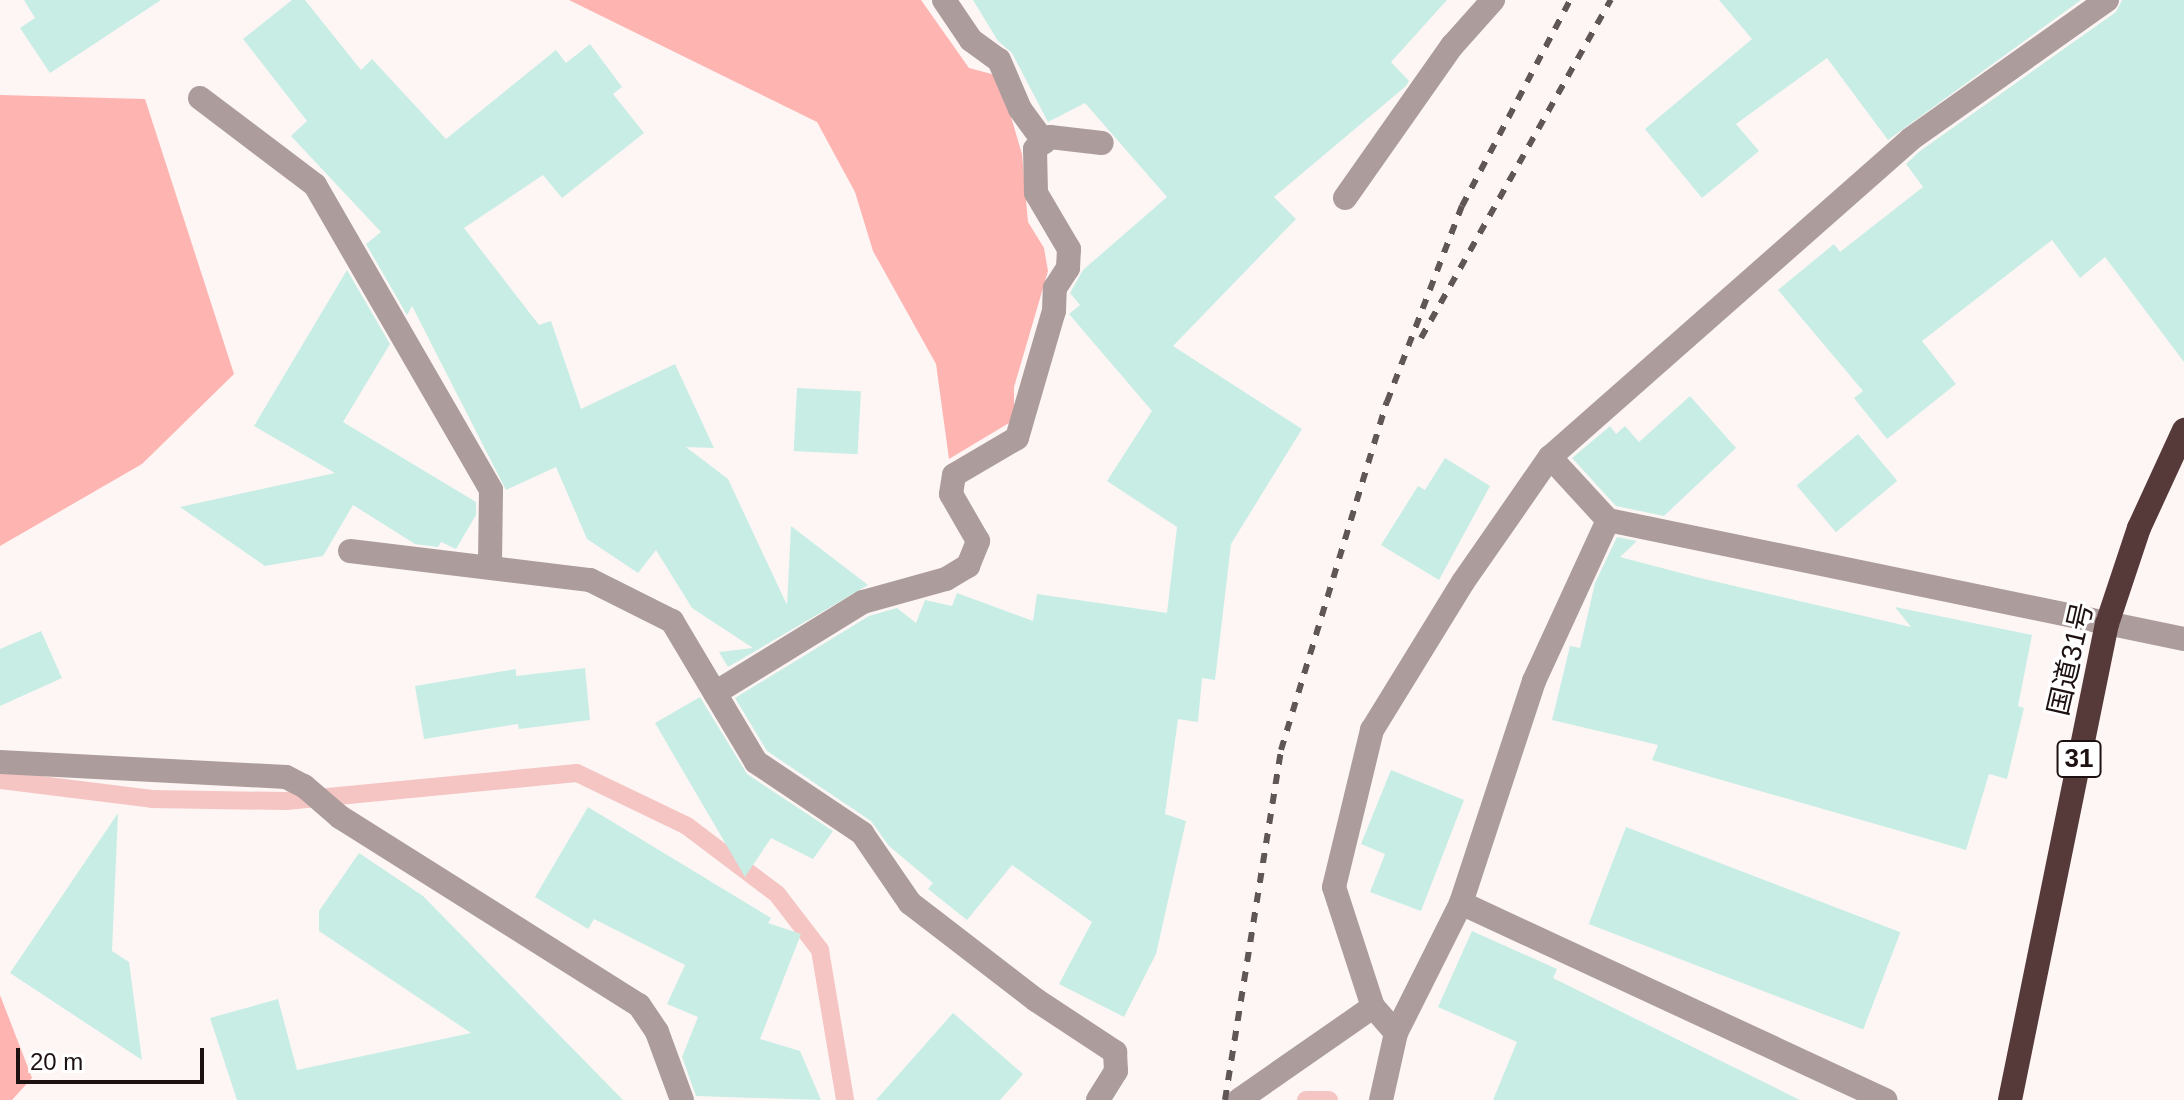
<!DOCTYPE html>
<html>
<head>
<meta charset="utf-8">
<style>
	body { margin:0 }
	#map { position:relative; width:2184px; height:1100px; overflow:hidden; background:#fdf6f5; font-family:Arial,"Noto Sans JP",sans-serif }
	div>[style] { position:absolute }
	.green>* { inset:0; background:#feb4b1 }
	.stream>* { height:18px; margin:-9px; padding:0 9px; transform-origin:9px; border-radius:9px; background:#f5c5c3 }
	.building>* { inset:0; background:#c8ede5; transform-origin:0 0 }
	.minor>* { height:24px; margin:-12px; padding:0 12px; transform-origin:12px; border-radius:12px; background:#ac9d9c }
	.highway>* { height:24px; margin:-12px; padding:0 12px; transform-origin:12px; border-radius:12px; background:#563a39 }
	.rail>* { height:6px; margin-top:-3px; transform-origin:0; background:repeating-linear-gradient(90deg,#615656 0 10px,transparent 0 20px) }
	span { translate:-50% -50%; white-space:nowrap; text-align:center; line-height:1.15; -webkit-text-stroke:6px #fff; paint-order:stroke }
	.shield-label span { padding:2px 6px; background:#fff; border:2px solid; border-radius:6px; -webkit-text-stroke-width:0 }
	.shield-label { font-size:26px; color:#1d1111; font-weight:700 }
	.street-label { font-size:28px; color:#1d1111 }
	.scale { position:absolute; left:16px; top:1048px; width:188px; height:36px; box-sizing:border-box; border:4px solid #1d1111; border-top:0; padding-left:10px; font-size:24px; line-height:28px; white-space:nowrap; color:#1d1111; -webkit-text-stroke:6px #fff; paint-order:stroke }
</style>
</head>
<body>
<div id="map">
	<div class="green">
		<i style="clip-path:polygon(569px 0,921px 0,969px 68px,999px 76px,1022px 154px,1028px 222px,1044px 248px,1048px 271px,1014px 387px,1014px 420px,949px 459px,936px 364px,873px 251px,855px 192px,817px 122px)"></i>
		<i style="clip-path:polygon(0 95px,145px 99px,234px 374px,142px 464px,0 546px)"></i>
		<i style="clip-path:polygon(0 995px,32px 1078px,12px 1100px,0 1100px)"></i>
	</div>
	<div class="stream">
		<i style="left:0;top:780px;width:153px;rotate:7.1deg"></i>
		<i style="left:152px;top:799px;width:134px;rotate:0.9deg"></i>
		<i style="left:286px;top:801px;width:292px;rotate:-5.5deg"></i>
		<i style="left:577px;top:773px;width:122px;rotate:25.7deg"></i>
		<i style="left:687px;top:826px;width:113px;rotate:37.1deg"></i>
		<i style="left:777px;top:894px;width:71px;rotate:52.5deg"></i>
		<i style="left:820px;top:950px;width:152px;rotate:80.5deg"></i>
		<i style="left:1306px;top:1100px;width:23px"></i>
	</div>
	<div class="building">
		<i style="clip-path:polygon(24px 0,161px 0,50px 73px,20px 28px,35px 18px)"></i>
		<i style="clip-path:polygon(292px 0,305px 0,361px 70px,372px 59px,446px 139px,556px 50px,566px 63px,590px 44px,622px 87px,613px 94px,644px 133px,562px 198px,543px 175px,464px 228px,539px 325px,551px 321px,581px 409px,675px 364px,714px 448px,686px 447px,728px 479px,787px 605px,791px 526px,868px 585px,728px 667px,719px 652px,753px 648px,692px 608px,656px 550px,638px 573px,587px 539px,556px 467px,506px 490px,412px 306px,407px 315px,366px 244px,381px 232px,291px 136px,307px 121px,243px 39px)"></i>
		<i style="clip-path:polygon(973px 0,1447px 0,1391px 62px,1409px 81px,1406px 86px,1274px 197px,1296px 219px,1173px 346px,1302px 429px,1231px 544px,1215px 680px,1202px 678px,1198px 722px,1178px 719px,1165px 814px,1186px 821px,1156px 954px,1124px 1017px,1059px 984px,1092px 922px,1012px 865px,967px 920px,928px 889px,933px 883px,889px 846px,871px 821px,767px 751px,735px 698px,869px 616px,897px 608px,916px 623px,925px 600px,952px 606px,957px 593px,1033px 621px,1037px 594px,1167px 613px,1177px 527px,1107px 481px,1152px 411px,1069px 314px,1080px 305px,1070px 293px,1083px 270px,1167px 197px,1085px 103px,1048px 122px,1012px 53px,998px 41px)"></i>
		<i style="clip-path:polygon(1719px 0,2081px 0,1888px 140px,1827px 58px,1736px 124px,1759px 151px,1702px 198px,1645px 129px,1752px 39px)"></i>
		<i style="clip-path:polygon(2122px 0,2184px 0,2184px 362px,2105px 257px,2080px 278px,2052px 240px,1922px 341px,1956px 384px,1887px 439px,1854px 398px,1863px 391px,1778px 290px,1834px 244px,1840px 252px,1923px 187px,1906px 164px,1920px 151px,2116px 12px)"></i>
		<i style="clip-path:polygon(347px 270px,390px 344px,343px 422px,476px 502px,476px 515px,456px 549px,441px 542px,438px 547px,415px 544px,353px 505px,323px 556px,265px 566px,180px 507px,335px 473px,254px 426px)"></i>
		<i style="left:797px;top:388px;width:64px;height:63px;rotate:3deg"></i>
		<i style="clip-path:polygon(1690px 396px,1736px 448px,1664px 516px,1616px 506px,1572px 458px,1610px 426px,1616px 434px,1625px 426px,1639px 442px)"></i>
		<i style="left:1858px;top:434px;width:61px;height:80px;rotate:50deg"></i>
		<i style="clip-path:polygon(1445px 458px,1490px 486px,1439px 580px,1381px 545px,1418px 486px,1425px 490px)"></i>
		<i style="clip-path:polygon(1617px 537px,1637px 541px,1620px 557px,1700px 578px,1911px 627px,1895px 607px,2032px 635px,2018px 706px,2024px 708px,2007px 779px,1989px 774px,1966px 850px,1652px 760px,1658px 745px,1552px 720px,1570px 646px,1580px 648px,1595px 583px)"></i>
		<i style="clip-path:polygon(41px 631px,62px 678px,0 706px,0 649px)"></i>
		<i style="clip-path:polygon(585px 668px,590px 720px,519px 729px,518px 724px,424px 739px,415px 686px,516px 669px,516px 676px)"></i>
		<i style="clip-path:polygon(700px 697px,747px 774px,833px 831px,813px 859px,771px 838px,745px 877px,655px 723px)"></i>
		<i style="clip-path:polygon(1391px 770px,1464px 800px,1421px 911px,1370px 892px,1385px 854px,1361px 844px)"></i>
		<i style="clip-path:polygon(588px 807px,771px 918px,768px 923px,801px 934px,760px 1039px,800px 1051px,821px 1100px,696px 1096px,682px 1057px,698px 1017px,667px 1004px,685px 965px,594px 919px,588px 929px,535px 897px)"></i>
		<i style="clip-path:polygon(118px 813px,112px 951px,129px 962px,142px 1060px,10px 973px)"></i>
		<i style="left:1626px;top:827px;width:294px;height:104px;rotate:21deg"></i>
		<i style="clip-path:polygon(359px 853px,423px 896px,623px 1100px,237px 1100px,210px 1018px,278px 999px,297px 1070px,471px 1033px,319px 931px,319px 911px)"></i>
		<i style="clip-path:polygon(1472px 931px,1557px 969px,1553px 978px,1800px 1100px,1493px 1100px,1517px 1042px,1438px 1007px)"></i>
		<i style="clip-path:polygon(953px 1013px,1023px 1074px,1000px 1100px,876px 1100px)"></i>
	</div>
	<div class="minor">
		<i style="left:944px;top:0;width:48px;rotate:56deg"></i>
		<i style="left:971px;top:40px;width:34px;rotate:36deg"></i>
		<i style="left:999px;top:60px;width:53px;rotate:66.8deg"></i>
		<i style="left:1020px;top:109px;width:41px;rotate:54deg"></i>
		<i style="left:2107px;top:0;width:240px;rotate:144.7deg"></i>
		<i style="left:1911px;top:139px;width:481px;rotate:138.6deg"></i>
		<i style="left:1550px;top:457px;width:86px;rotate:47.4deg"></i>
		<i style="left:1608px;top:520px;width:588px;rotate:11.67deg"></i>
		<i style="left:200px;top:98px;width:144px;rotate:37.1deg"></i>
		<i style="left:315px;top:185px;width:352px;rotate:60deg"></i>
		<i style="left:491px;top:490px;width:75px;rotate:90.8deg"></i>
		<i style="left:1345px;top:198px;width:186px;rotate:-54.9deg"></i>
		<i style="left:1452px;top:46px;width:62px;rotate:-48.3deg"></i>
		<i style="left:350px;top:551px;width:242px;rotate:6.9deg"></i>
		<i style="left:590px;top:580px;width:92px;rotate:26.6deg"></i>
		<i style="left:672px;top:621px;width:164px;rotate:59.2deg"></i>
		<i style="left:756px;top:762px;width:128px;rotate:33.8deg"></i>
		<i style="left:862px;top:833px;width:85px;rotate:55.6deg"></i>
		<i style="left:910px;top:903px;width:159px;rotate:37.6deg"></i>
		<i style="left:1036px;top:1000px;width:95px;rotate:33.4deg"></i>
		<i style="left:1115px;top:1052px;width:19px;rotate:87deg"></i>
		<i style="left:1116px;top:1071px;width:34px;rotate:122deg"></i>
		<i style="left:715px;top:693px;width:174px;rotate:-31.6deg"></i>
		<i style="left:863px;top:602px;width:86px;rotate:-15.5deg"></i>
		<i style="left:946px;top:579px;width:26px;rotate:-31deg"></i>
		<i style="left:968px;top:566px;width:27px;rotate:-68deg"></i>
		<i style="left:978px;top:541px;width:54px;rotate:-119.9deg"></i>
		<i style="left:951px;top:494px;width:19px;rotate:-81deg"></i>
		<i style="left:954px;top:475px;width:73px;rotate:-30.4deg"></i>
		<i style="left:1017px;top:438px;width:132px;rotate:-73.8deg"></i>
		<i style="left:1054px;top:311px;width:23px;rotate:-88deg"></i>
		<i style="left:1055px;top:288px;width:24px;rotate:-57deg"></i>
		<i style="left:1068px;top:268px;width:19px;rotate:-87deg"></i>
		<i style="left:1069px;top:249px;width:65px;rotate:-120.5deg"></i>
		<i style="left:1036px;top:193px;width:44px;rotate:-91.3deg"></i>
		<i style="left:1035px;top:149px;width:19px;rotate:-39deg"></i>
		<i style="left:1050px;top:137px;width:52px;rotate:6.6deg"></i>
		<i style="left:0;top:762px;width:286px;rotate:3deg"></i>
		<i style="left:286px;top:777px;width:20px;rotate:27deg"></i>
		<i style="left:304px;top:786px;width:48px;rotate:40.7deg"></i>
		<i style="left:340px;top:817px;width:353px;rotate:32.2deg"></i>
		<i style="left:639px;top:1005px;width:32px;rotate:56deg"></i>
		<i style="left:657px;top:1032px;width:72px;rotate:69.8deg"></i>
		<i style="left:1461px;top:903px;width:468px;rotate:24.9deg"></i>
		<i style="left:1396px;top:1033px;width:35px;rotate:-131deg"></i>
		<i style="left:1373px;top:1007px;width:126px;rotate:-108deg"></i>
		<i style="left:1334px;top:887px;width:162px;rotate:-76.4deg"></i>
		<i style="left:1372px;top:730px;width:174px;rotate:-58.4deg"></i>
		<i style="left:1463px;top:582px;width:152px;rotate:-55.2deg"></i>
		<i style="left:1239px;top:1100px;width:163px;rotate:-34.8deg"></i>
		<i style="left:1381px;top:1100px;width:69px;rotate:-77.4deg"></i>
		<i style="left:1396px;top:1033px;width:145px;rotate:-63.4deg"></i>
		<i style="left:1461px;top:903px;width:234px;rotate:-71.8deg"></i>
		<i style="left:1534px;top:681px;width:177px;rotate:-65.3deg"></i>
	</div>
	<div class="highway">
		<i style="left:2010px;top:1100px;width:486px;rotate:-78.5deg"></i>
		<i style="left:2107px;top:624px;width:101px;rotate:-71.6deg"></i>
		<i style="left:2139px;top:528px;width:108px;rotate:-65.3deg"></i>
	</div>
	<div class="rail">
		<i style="left:1421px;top:338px;width:388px;rotate:-60.7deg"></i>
		<i style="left:1225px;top:1100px;width:354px;rotate:-80.9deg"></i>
		<i style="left:1281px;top:750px;width:364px;rotate:-73.1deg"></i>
		<i style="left:1387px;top:402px;width:210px;rotate:-69.1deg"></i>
		<i style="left:1462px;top:206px;width:233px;rotate:-62.3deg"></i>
	</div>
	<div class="shield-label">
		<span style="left:2079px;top:759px">31</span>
	</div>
	<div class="street-label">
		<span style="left:2071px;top:659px;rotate:-77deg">国道31号</span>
	</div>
	<div class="scale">20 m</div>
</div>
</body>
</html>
